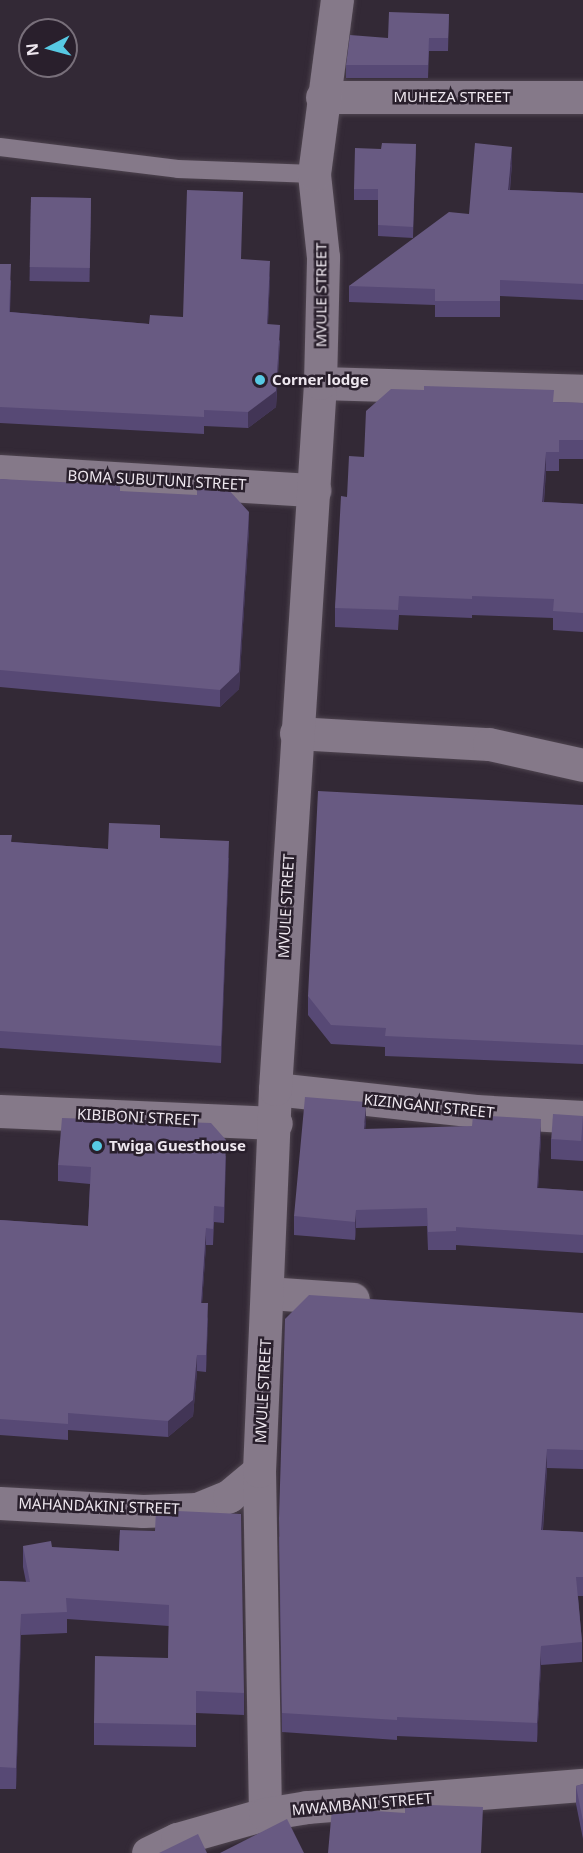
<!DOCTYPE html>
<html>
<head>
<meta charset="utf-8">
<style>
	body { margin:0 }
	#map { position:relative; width:583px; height:1853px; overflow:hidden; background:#332936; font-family:"Noto Sans",sans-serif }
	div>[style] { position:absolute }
	.roads { filter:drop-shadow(0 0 2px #4e444f) drop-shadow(0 0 2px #4e444f) }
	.lane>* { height:18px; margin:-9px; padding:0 9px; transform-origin:9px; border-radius:9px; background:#857989 }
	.street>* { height:33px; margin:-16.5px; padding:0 16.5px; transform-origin:16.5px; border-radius:16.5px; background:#857989 }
	.wall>* { inset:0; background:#574975; transform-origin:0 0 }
	.shaded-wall>* { inset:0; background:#423556 }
	.building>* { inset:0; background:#685a82; transform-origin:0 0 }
	.dots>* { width:16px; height:16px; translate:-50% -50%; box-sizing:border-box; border:3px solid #291f2c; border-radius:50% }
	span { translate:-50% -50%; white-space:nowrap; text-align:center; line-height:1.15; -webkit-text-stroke:5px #291f2c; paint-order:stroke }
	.street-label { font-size:15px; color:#eee7ef }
	.poi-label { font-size:15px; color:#eee7ef; font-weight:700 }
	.left { translate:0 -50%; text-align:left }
	.north { position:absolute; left:18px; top:18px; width:60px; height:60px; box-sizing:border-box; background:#291f2c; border:2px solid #786f7a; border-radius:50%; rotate:264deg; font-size:16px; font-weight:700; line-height:24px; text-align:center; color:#eee7ef }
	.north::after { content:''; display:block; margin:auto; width:21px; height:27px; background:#57c9e3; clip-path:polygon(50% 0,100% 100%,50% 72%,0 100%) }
</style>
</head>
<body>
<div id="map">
	<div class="roads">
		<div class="lane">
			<i style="left:0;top:147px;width:179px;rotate:7deg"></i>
			<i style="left:178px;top:169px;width:136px;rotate:2.1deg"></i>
		</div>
		<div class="street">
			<i style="left:322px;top:97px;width:261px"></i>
			<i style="left:320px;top:383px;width:263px;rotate:1.7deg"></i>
			<i style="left:0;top:471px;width:315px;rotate:3.5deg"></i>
			<i style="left:296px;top:733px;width:193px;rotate:3.3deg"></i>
			<i style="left:489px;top:744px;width:96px;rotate:12.6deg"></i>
			<i style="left:275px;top:1089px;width:202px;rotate:6.2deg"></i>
			<i style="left:476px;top:1111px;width:107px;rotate:3.2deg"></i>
			<i style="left:0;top:1111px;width:276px;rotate:2.5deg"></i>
			<i style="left:268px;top:1293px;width:85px;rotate:4deg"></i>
			<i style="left:0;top:1503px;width:143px;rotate:3.2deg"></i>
			<i style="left:143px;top:1511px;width:54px;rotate:-2.1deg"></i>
			<i style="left:197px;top:1509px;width:35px;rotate:-22deg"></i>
			<i style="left:229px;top:1496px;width:39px;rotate:-40deg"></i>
			<i style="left:265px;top:1814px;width:343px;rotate:-91deg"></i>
			<i style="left:259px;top:1471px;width:382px;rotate:-87.6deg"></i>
			<i style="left:275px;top:1089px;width:707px;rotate:-86.35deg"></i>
			<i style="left:320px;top:383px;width:126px;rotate:-88.6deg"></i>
			<i style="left:323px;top:257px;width:83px;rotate:-96.2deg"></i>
			<i style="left:314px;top:174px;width:176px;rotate:-82.5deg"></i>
			<i style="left:148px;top:1853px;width:32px;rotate:-26deg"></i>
			<i style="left:177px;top:1839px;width:91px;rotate:-15.9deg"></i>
			<i style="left:265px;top:1814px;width:43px;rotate:-9.5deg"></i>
			<i style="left:307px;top:1807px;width:277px;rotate:-4.6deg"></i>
		</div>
	</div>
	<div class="wall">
		<i style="clip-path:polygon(449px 14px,448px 51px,429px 51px,428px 78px,346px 78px,346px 65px,388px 38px)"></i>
		<i style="clip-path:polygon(416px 144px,413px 238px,378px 236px,378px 200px,354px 200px,354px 189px,381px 149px)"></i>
		<i style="clip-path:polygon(512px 163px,510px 190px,583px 193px,583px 300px,500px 296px,500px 317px,435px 317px,435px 305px,349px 302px,349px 286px,469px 214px)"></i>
		<i style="left:31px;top:197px;width:60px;height:84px;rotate:1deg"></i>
		<i style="clip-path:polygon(242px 259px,270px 277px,268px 324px,280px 341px,276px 407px,248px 428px,204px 426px,204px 434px,0 423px,0 264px,11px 281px,10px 312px,149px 324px,183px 317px)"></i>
		<i style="clip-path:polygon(554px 402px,583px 403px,583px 459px,559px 459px,559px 471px,546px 471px,544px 502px,583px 504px,583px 632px,553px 630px,553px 618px,472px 615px,472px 618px,399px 615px,398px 630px,335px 627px,335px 608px,347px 497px,364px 457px)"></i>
		<i style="clip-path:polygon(0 479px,120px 491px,249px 529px,239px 689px,220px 707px,0 687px)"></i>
		<i style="clip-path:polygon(583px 805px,583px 1064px,385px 1056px,385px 1047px,331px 1044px,308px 1015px,308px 996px)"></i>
		<i style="clip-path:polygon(0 835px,12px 842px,108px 849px,160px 838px,229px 858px,221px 1063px,0 1048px)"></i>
		<i style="clip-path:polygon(583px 1116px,583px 1161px,551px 1159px,551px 1139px)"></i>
		<i style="clip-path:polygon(366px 1121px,365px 1129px,541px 1138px,538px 1188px,583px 1191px,583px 1253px,456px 1245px,456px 1250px,428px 1250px,427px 1226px,356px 1228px,355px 1240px,294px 1235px,294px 1216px)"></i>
		<i style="clip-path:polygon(226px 1156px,224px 1223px,214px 1222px,213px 1245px,206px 1245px,202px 1303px,208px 1319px,206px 1372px,197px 1371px,193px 1416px,168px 1437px,68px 1430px,68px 1440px,0 1435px,0 1220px,88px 1226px,90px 1184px,58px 1181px,58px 1165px)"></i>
		<i style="clip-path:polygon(583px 1313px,583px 1469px,547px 1468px,543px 1530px,583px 1532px,583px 1596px,578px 1596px,582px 1642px,582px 1662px,541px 1665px,537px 1742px,397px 1736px,397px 1740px,282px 1732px,279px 1537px)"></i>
		<i style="clip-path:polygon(120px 1530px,244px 1693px,244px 1715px,196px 1713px,196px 1747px,94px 1745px,94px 1723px,168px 1658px,169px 1626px,67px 1619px,67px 1633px,21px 1635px,16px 1789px,0 1789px,0 1581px,26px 1582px,23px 1567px,23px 1546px,119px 1551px)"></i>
		<i style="clip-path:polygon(583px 1784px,583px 1839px,576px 1804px,576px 1786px)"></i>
	</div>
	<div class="shaded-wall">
		<i style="clip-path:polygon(512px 147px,512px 163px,508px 206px,508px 190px)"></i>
		<i style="clip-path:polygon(270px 261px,270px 277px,267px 340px,267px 324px)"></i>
		<i style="clip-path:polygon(280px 325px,276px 407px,248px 428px,248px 412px)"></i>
		<i style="clip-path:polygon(546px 452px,546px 471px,542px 521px,542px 502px)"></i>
		<i style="clip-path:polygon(249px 512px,249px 529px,239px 689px,220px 707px,220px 690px)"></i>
		<i style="clip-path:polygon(229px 841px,229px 858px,221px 1063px,221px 1046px)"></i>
		<i style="clip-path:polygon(366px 1102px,366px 1121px,364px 1148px,364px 1129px)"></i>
		<i style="clip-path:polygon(541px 1119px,541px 1138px,537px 1207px,537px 1188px)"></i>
		<i style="clip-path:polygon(226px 1140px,226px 1156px,224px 1223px,224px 1207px)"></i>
		<i style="clip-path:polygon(356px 1210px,356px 1228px,355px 1240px,355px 1222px)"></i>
		<i style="clip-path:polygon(206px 1228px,206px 1245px,201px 1319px,201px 1303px)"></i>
		<i style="clip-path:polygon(208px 1303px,208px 1319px,206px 1372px,206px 1355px)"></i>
		<i style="clip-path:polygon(197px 1355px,197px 1371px,193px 1416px,168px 1437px,168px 1421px)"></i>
		<i style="clip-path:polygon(547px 1449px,547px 1468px,541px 1550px,541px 1530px)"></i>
		<i style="clip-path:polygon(21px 1614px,21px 1635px,16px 1789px,16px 1768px)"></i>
		<i style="clip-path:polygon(541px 1646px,541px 1665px,537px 1742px,537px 1723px)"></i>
	</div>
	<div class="building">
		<i style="clip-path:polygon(389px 12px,449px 14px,448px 38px,429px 38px,428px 65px,346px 65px,350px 35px,388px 38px)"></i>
		<i style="clip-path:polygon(382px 143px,416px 144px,413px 227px,378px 225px,378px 189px,354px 189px,355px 148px,381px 149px)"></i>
		<i style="clip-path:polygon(475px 143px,512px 147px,508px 190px,583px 193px,583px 284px,500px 280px,500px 301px,435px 301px,435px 289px,349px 286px,449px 212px,469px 214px)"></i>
		<i style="clip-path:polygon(187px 190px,243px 192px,241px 259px,270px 261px,267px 324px,280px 325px,276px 391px,248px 412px,204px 410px,204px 417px,0 407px,0 264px,11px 264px,9px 312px,149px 324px,150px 315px,183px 317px)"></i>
		<i style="left:31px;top:197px;width:60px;height:70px;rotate:1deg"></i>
		<i style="clip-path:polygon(424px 386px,554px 390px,553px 402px,583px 403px,583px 440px,559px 440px,559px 452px,546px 452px,542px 502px,583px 504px,583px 613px,553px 611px,554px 599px,472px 596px,472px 599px,399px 596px,398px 610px,335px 608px,341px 496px,347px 497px,349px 456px,364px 457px,366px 411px,391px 389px,424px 390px)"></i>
		<i style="clip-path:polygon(0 479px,120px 485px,120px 491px,197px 495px,197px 486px,227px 488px,249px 512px,239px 672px,220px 690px,0 670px)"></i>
		<i style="clip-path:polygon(318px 791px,583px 805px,583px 1045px,385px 1036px,386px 1028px,331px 1025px,308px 996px)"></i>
		<i style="clip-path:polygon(109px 823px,160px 825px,160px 838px,229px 841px,221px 1046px,0 1031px,0 835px,12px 835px,11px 842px,108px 849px)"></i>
		<i style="clip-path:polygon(305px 1097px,366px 1102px,364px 1129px,472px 1126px,473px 1115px,541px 1119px,537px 1188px,583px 1191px,583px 1235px,456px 1227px,456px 1231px,428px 1232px,427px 1208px,356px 1210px,355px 1222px,294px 1216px)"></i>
		<i style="left:553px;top:1114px;width:30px;height:25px;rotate:4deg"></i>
		<i style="clip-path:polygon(62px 1118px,211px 1123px,226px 1140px,224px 1207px,214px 1206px,213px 1229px,206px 1228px,201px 1303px,208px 1303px,206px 1355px,197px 1355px,193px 1400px,168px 1421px,68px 1413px,68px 1424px,0 1419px,0 1220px,88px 1226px,91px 1167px,58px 1165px)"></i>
		<i style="clip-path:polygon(309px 1295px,583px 1313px,583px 1450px,547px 1449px,541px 1530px,583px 1532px,583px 1577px,576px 1577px,582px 1642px,541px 1646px,537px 1723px,397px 1717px,397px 1720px,282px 1713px,279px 1518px,285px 1319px)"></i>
		<i style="clip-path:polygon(156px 1510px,241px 1514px,244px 1693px,196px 1691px,196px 1725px,94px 1723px,95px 1656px,168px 1658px,169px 1605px,66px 1598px,67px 1612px,21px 1614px,16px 1768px,0 1767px,0 1581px,30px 1582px,23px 1546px,51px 1541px,52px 1547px,119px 1551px,120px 1530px,155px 1531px)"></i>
		<i style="clip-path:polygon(583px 1784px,583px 1821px,576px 1786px)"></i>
		<i style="clip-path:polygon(405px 1804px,483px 1807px,481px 1853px,328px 1853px,332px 1808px,405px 1813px)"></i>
		<i style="clip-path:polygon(287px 1819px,304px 1853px,220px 1853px)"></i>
		<i style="clip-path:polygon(198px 1834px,207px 1853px,159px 1853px)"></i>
	</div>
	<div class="dots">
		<i style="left:260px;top:380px;background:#57c9e3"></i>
		<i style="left:97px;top:1146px;background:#57c9e3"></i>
	</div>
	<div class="street-label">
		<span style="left:452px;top:97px">MUHEZA STREET</span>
		<span style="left:321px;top:295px;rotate:-90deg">MVULE STREET</span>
		<span style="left:157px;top:480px;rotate:3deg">BOMA SUBUTUNI STREET</span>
		<span style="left:286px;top:906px;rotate:-87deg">MVULE STREET</span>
		<span style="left:429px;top:1106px;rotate:6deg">KIZINGANI STREET</span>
		<span style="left:138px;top:1117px;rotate:3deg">KIBIBONI STREET</span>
		<span style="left:263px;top:1391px;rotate:-87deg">MVULE STREET</span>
		<span style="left:99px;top:1506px;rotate:2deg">MAHANDAKINI STREET</span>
		<span style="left:362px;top:1804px;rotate:-5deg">MWAMBANI STREET</span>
	</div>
	<div class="poi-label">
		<span class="left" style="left:272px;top:380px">Corner lodge</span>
		<span class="left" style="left:109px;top:1146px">Twiga Guesthouse</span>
	</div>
	<div class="north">N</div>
</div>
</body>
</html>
